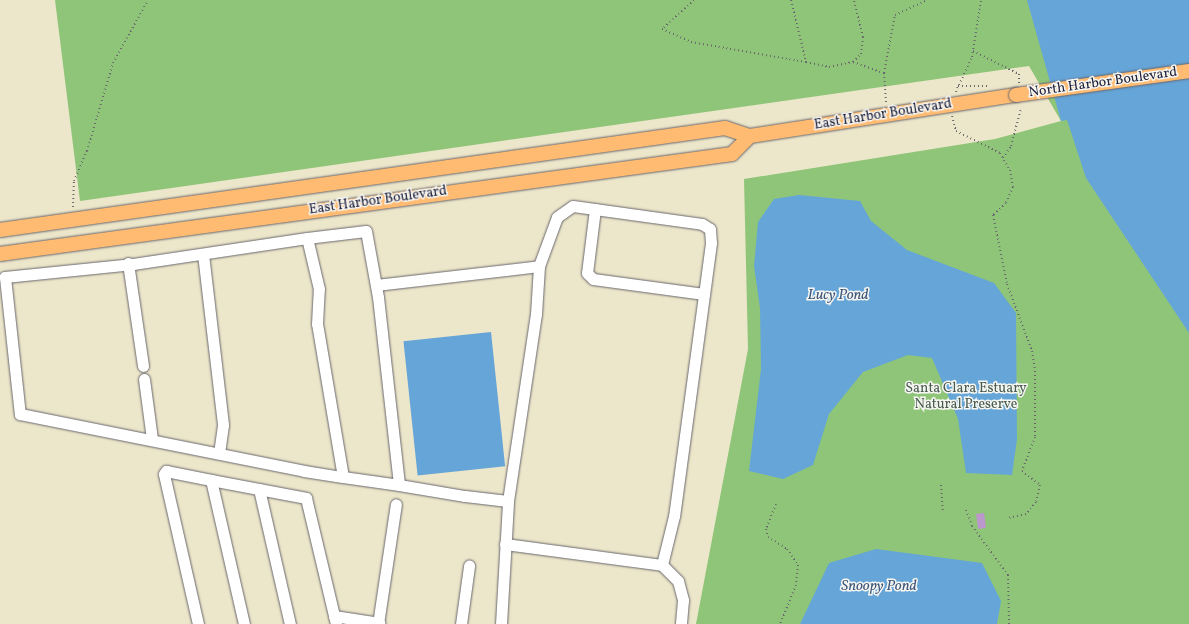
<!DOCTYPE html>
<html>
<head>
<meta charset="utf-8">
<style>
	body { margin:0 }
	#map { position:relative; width:1189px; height:624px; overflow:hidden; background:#ece6ca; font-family:Vollkorn,serif }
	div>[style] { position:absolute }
	.green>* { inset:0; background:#8fc578 }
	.water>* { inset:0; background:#65a5d8; transform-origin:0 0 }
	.building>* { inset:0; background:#bc97cb; transform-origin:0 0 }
	.path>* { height:2px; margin-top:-1px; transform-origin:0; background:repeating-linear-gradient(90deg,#69676d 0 1px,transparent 0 4px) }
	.roads { filter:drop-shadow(0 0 1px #69676d) drop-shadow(0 0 1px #69676d) }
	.minor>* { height:11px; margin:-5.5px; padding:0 5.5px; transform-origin:5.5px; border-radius:5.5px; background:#fff }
	.major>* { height:14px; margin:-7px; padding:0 7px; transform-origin:7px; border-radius:7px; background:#ffbb71 }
	.bridges { filter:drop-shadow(0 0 1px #69676d) drop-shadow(0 0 1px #69676d) }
	.major-bridge>* { height:14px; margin:-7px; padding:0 7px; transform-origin:7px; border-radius:7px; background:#ffbb71 }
	span { translate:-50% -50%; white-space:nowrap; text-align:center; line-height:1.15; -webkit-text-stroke:3px #f6f6f2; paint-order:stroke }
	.street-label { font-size:14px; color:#22223b }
	.park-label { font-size:14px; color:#485b50 }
	.water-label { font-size:15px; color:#3d567a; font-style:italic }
</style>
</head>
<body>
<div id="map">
	<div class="green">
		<i style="clip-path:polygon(55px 0,1189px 0,1189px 624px,696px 624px,748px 349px,744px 179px,995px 139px,1061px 121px,1029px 66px,80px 201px)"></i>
	</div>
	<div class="water">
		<i style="clip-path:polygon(1027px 0,1189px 0,1189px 333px,1086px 178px,1067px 120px,1061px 121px)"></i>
		<i style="clip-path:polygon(799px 195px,860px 201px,871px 221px,907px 250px,994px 283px,1016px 313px,1017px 439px,1012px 475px,966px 473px,958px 419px,932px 358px,908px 355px,863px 372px,829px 414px,813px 465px,783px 479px,749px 471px,761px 369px,760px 308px,754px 266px,758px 222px,774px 199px)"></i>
		<i style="left:491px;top:332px;width:135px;height:88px;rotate:84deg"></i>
		<i style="clip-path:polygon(876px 549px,982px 563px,1001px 601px,997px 624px,800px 624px,829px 563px)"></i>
	</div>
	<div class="building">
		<i style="left:984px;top:513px;width:15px;height:8px;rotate:82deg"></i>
	</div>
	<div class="path">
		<i style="left:694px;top:0;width:43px;rotate:137.8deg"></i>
		<i style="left:662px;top:29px;width:32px;rotate:24deg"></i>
		<i style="left:691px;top:42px;width:117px;rotate:9.9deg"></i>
		<i style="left:791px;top:0;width:64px;rotate:76.4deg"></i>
		<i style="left:806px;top:62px;width:24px;rotate:12deg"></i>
		<i style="left:829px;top:67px;width:25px;rotate:-12deg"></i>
		<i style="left:853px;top:62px;width:11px;rotate:-45deg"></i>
		<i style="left:861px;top:54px;width:17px;rotate:-83deg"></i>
		<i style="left:863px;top:37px;width:38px;rotate:-104deg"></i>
		<i style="left:973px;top:51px;width:51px;rotate:26.6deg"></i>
		<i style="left:1019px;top:74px;width:9px;rotate:90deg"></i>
		<i style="left:853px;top:62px;width:33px;rotate:20deg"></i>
		<i style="left:884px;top:73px;width:31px;rotate:86deg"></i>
		<i style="left:884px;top:73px;width:59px;rotate:-79.3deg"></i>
		<i style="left:895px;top:15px;width:35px;rotate:-25deg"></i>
		<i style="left:959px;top:85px;width:31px;rotate:-65deg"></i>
		<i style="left:972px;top:57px;width:58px;rotate:-81deg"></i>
		<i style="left:956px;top:92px;width:6px;rotate:-72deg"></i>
		<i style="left:958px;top:86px;width:29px"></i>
		<i style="left:952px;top:116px;width:16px;rotate:75deg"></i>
		<i style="left:956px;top:131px;width:49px;rotate:26.6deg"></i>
		<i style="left:1000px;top:153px;width:20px;rotate:60deg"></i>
		<i style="left:1010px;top:170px;width:17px;rotate:80deg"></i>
		<i style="left:1013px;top:187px;width:17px;rotate:114deg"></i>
		<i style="left:1006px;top:203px;width:18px;rotate:137deg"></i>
		<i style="left:993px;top:215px;width:70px;rotate:78.5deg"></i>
		<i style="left:1007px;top:284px;width:72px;rotate:69.5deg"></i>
		<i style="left:1032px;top:351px;width:20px;rotate:81deg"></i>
		<i style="left:1035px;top:371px;width:66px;rotate:90deg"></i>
		<i style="left:1035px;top:437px;width:36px;rotate:111deg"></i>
		<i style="left:1022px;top:471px;width:23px;rotate:38deg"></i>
		<i style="left:1040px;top:485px;width:17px;rotate:103deg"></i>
		<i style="left:1036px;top:502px;width:16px;rotate:130deg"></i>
		<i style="left:1026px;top:514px;width:18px;rotate:167deg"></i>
		<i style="left:1003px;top:158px;width:14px;rotate:-56deg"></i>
		<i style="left:1011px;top:146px;width:39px;rotate:-75deg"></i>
		<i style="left:73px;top:207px;width:26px;rotate:-88deg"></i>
		<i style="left:74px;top:181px;width:33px;rotate:-67deg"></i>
		<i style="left:87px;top:151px;width:92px;rotate:-73.5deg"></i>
		<i style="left:113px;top:63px;width:72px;rotate:-60.9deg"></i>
		<i style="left:941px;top:485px;width:28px;rotate:86deg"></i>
		<i style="left:776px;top:504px;width:27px;rotate:112deg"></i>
		<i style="left:766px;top:529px;width:8px;rotate:76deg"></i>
		<i style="left:768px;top:537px;width:22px;rotate:32deg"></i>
		<i style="left:787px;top:549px;width:19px;rotate:55deg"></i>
		<i style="left:798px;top:565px;width:20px;rotate:96deg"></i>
		<i style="left:796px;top:585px;width:42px;rotate:112.3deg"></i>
		<i style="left:966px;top:510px;width:17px;rotate:69deg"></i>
		<i style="left:972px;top:526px;width:61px;rotate:53.7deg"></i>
		<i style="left:1008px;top:575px;width:49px;rotate:88.8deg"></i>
	</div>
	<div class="roads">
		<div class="minor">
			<i style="left:595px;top:209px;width:64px;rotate:97.1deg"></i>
			<i style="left:587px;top:273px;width:8px;rotate:45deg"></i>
			<i style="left:593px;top:279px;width:112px;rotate:7.7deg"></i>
			<i style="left:307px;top:238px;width:59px;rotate:-6.8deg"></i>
			<i style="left:366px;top:231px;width:67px;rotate:79.7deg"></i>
			<i style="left:378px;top:297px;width:189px;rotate:83.6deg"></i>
			<i style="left:203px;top:254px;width:172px;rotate:83.3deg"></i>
			<i style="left:223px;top:425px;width:28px;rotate:98deg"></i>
			<i style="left:128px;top:263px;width:104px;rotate:81.7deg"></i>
			<i style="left:376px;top:285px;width:164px;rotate:-6.6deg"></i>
			<i style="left:539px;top:266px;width:52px;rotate:-69.8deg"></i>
			<i style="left:557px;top:217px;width:19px;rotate:-35deg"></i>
			<i style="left:573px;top:206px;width:130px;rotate:7.9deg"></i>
			<i style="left:702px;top:224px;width:9px;rotate:32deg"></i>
			<i style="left:710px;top:229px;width:14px;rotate:86deg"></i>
			<i style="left:711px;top:243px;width:275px;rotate:97.7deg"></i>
			<i style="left:674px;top:516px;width:50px;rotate:103.8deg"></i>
			<i style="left:662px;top:565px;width:23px;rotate:45deg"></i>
			<i style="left:678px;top:581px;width:20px;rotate:75deg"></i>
			<i style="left:683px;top:600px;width:24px;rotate:95deg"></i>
			<i style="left:144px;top:379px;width:61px;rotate:82.4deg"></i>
			<i style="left:343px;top:477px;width:155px;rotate:-99.6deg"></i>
			<i style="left:317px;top:324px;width:35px;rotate:-87deg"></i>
			<i style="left:319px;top:289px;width:52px;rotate:-103.2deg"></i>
			<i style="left:307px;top:238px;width:176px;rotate:171.5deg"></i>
			<i style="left:133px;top:264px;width:129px;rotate:174.2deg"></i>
			<i style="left:5px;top:277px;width:138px;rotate:83.8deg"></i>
			<i style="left:20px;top:414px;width:290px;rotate:11.3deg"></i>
			<i style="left:304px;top:471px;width:39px;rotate:9deg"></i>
			<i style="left:343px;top:477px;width:57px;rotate:8.1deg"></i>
			<i style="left:399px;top:485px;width:67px;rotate:9.5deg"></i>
			<i style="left:465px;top:496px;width:43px;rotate:6.6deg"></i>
			<i style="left:259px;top:489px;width:139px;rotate:77.1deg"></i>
			<i style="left:505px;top:544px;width:158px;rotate:7.6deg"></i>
			<i style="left:334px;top:616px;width:46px;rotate:8.8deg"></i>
			<i style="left:198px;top:624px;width:154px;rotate:-102.8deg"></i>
			<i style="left:164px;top:474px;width:4px;rotate:-56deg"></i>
			<i style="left:166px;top:471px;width:46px;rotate:11.3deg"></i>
			<i style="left:244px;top:624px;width:148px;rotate:-102.9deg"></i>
			<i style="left:211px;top:480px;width:97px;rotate:10.7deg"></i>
			<i style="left:306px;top:498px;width:130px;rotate:76.6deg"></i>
			<i style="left:378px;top:624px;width:121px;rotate:-81.5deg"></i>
			<i style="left:461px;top:624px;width:59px;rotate:-82.1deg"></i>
			<i style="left:501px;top:624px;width:123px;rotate:-86.7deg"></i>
			<i style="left:508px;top:501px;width:189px;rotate:-81.5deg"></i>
			<i style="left:536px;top:314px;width:48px;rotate:-86.4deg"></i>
		</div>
		<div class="major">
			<i style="left:0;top:230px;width:732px;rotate:-8.01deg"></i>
			<i style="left:725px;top:128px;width:26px;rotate:18deg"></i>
			<i style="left:750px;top:136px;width:269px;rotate:-8.8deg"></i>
			<i style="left:0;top:254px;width:739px;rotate:-7.78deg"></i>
			<i style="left:732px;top:154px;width:25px;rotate:-45deg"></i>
		</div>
	</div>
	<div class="bridges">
		<div class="major-bridge">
			<i style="left:1016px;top:95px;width:175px;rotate:-7.9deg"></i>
		</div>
	</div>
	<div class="street-label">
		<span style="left:1103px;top:83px;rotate:-8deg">North Harbor Boulevard</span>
		<span style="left:883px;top:115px;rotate:-9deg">East Harbor Boulevard</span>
		<span style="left:378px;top:201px;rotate:-8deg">East Harbor Boulevard</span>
	</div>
	<div class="park-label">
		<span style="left:966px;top:397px">Santa Clara Estuary<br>Natural Preserve</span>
	</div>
	<div class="water-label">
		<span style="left:838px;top:296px">Lucy Pond</span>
		<span style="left:879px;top:587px">Snoopy Pond</span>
	</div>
</div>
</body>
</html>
